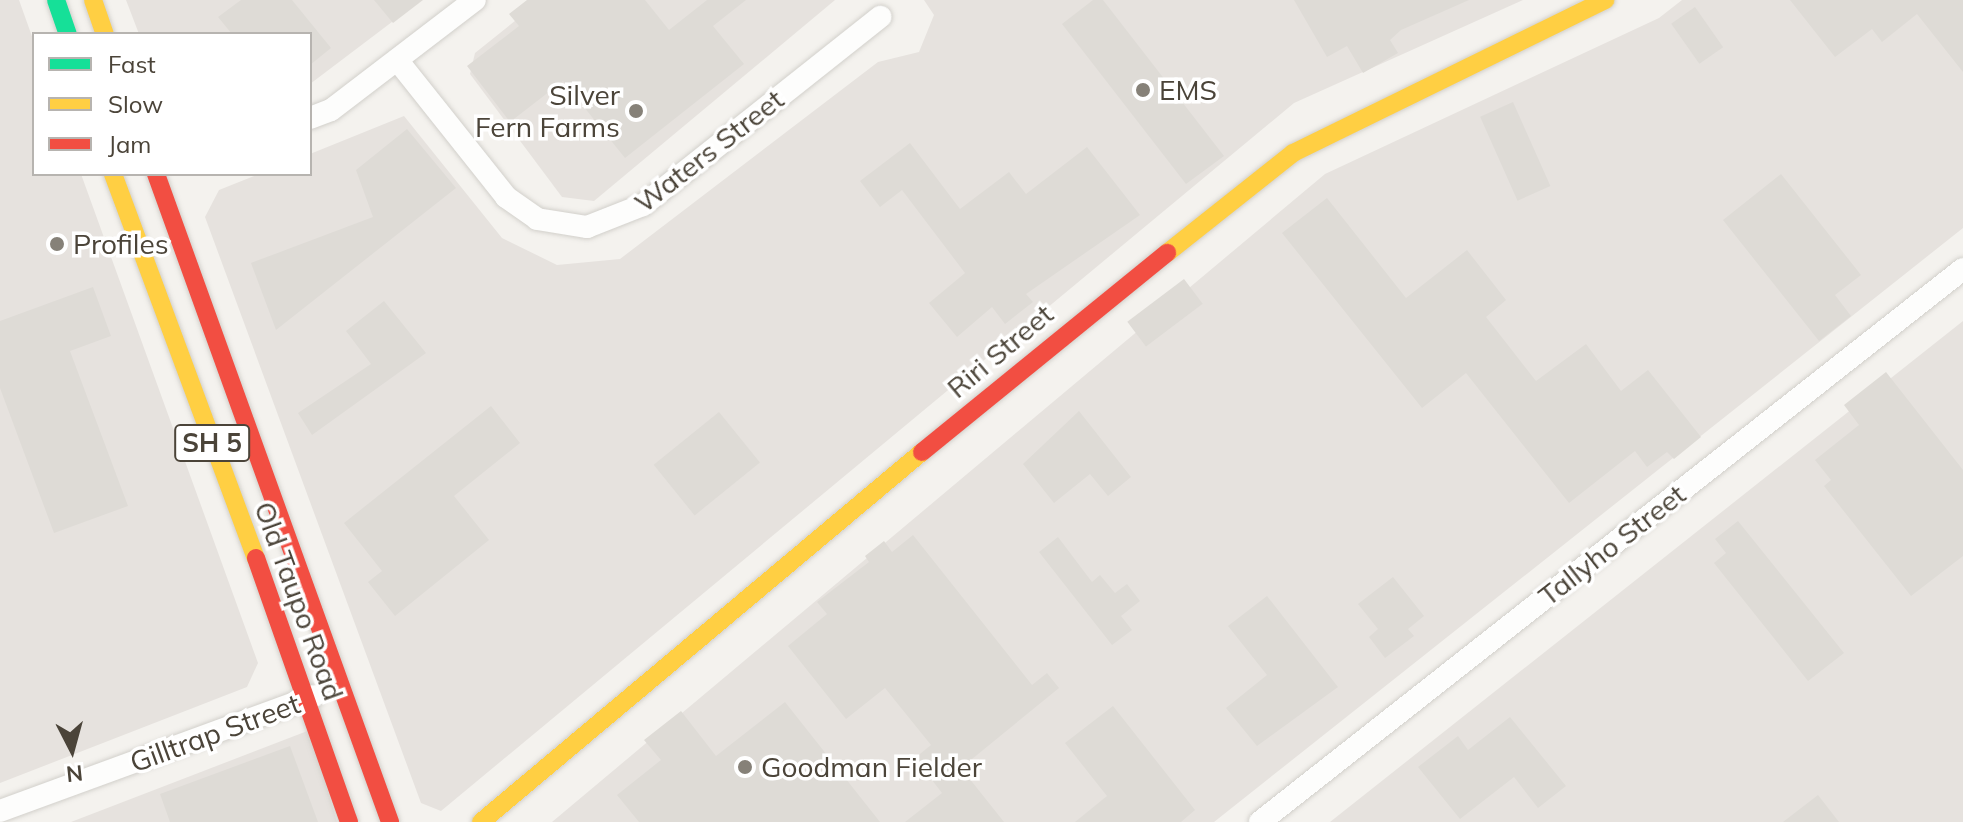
<!DOCTYPE html>
<html>
<head>
<meta charset="utf-8">
<style>
	body { margin:0 }
	#map { position:relative; width:1963px; height:822px; overflow:hidden; background:#f4f2ee; font-family:Mulish,sans-serif }
	div>[style] { position:absolute }
	.industrial>* { inset:0; background:#e6e2de }
	.building>* { inset:0; background:#dedbd6; transform-origin:0 0 }
	.roads { filter:drop-shadow(0 0 2px #d2d0cb) drop-shadow(0 0 2px #d2d0cb) }
	.street>* { height:22px; margin:-11px; padding:0 11px; transform-origin:11px; border-radius:11px; background:#fdfdfc }
	.fast>* { height:18px; margin:-9px; padding:0 9px; transform-origin:9px; border-radius:9px; background:#16e098 }
	.slow>* { height:18px; margin:-9px; padding:0 9px; transform-origin:9px; border-radius:9px; background:#ffcf43 }
	.jam>* { height:18px; margin:-9px; padding:0 9px; transform-origin:9px; border-radius:9px; background:#f24e42 }
	.dots>* { width:22px; height:22px; translate:-50% -50%; box-sizing:border-box; border:4px solid #fff; border-radius:50% }
	span { translate:-50% -50%; white-space:nowrap; text-align:center; line-height:1.15; -webkit-text-stroke:7px #fff; paint-order:stroke }
	.shield-label span { padding:2px 6px; background:#fff; border:2px solid; border-radius:6px; -webkit-text-stroke-width:0 }
	.shield-label { font-size:26px; color:#4b4439; font-weight:700 }
	.poi-label { font-size:28px; color:#4b4439 }
	.left { translate:0 -50%; text-align:left }
	.right { translate:-100% -50%; text-align:right }
	.street-label { font-size:28px; color:#4b4439 }
	.legend { position:absolute; left:32px; top:32px; width:280px; height:144px; box-sizing:border-box; background:#fff; border:2px solid #b7b4b0; margin:0; padding:10px 14px; list-style:none; font-size:24px; color:#4b4439 }
	.legend li { display:flex; align-items:center; gap:16px; height:40px }
	.legend b { width:40px; border:2px solid #b7b4b0 }
	.north { position:absolute; left:32px; top:710px; width:80px; height:80px; -webkit-text-stroke:6px #fff; paint-order:stroke; rotate:174deg; font-size:22px; font-weight:700; line-height:32px; text-align:center; color:#4b4439 }
	.north::after { content:''; display:block; margin:auto; width:28px; height:36px; background:#4b4439; clip-path:polygon(50% 0,100% 100%,50% 72%,0 100%) }
</style>
</head>
<body>
<div id="map">
	<div class="industrial">
		<i style="clip-path:polygon(0 0,19px 0,34px 42px,34px 174px,81px 174px,258px 663px,247px 687px,0 783px)"></i>
		<i style="clip-path:polygon(126px 0,421px 0,310px 84px,310px 34px,139px 34px)"></i>
		<i style="clip-path:polygon(541px 0,835px 0,594px 201px,562px 197px,470px 74px,475px 53px)"></i>
		<i style="clip-path:polygon(924px 0,1523px 0,1294px 103px,441px 811px,421px 803px,205px 217px,219px 190px,259px 174px,310px 174px,310px 154px,404px 116px,502px 238px,557px 265px,620px 259px,878px 62px,919px 52px,934px 15px)"></i>
		<i style="clip-path:polygon(1682px 0,1963px 0,1963px 228px,1214px 822px,552px 822px,1325px 174px,1659px 18px)"></i>
		<i style="clip-path:polygon(1963px 321px,1963px 822px,1330px 822px)"></i>
		<i style="clip-path:polygon(310px 730px,337px 822px,71px 822px)"></i>
	</div>
	<div class="building">
		<i style="clip-path:polygon(241px 0,292px 0,331px 48px,310px 65px,310px 34px,232px 34px,218px 17px)"></i>
		<i style="clip-path:polygon(374px 0,423px 0,393px 23px)"></i>
		<i style="clip-path:polygon(527px 0,645px 0,669px 30px,707px 0,746px 0,713px 26px,744px 64px,625px 158px,563px 81px,510px 122px,467px 66px,519px 26px,509px 14px)"></i>
		<i style="clip-path:polygon(1093px 0,1103px 0,1224px 156px,1186px 184px,1062px 24px)"></i>
		<i style="clip-path:polygon(1294px 0,1469px 0,1401px 30px,1390px 40px,1398px 53px,1363px 73px,1347px 46px,1327px 57px)"></i>
		<i style="clip-path:polygon(1790px 0,1963px 0,1963px 72px,1917px 14px,1882px 42px,1872px 29px,1835px 57px)"></i>
		<i style="left:1695px;top:7px;width:49px;height:29px;rotate:55deg"></i>
		<i style="left:1513px;top:102px;width:92px;height:36px;rotate:66deg"></i>
		<i style="clip-path:polygon(407px 129px,456px 188px,276px 330px,251px 263px,373px 217px,356px 170px)"></i>
		<i style="clip-path:polygon(910px 143px,960px 209px,1009px 172px,1026px 194px,1087px 147px,1140px 215px,1026px 294px,1033px 302px,1005px 324px,992px 307px,957px 337px,929px 303px,965px 273px,902px 190px,880px 207px,860px 181px)"></i>
		<i style="clip-path:polygon(1781px 174px,1861px 275px,1835px 295px,1851px 316px,1819px 341px,1723px 220px)"></i>
		<i style="clip-path:polygon(1327px 198px,1406px 298px,1467px 250px,1506px 300px,1486px 317px,1536px 381px,1586px 344px,1621px 391px,1648px 370px,1701px 437px,1674px 459px,1667px 452px,1647px 467px,1635px 451px,1569px 503px,1466px 373px,1422px 408px,1282px 233px)"></i>
		<i style="left:1184px;top:279px;width:31px;height:71px;rotate:53deg"></i>
		<i style="clip-path:polygon(93px 287px,111px 336px,70px 351px,128px 506px,54px 533px,0 388px,0 321px)"></i>
		<i style="clip-path:polygon(384px 301px,426px 353px,312px 435px,298px 413px,371px 364px,346px 331px)"></i>
		<i style="clip-path:polygon(1886px 372px,1963px 470px,1963px 556px,1911px 596px,1824px 486px,1831px 480px,1815px 460px,1859px 425px,1844px 405px)"></i>
		<i style="clip-path:polygon(491px 406px,520px 443px,454px 496px,489px 540px,395px 616px,368px 582px,382px 571px,344px 523px)"></i>
		<i style="clip-path:polygon(1079px 411px,1131px 477px,1108px 496px,1090px 474px,1054px 503px,1023px 464px)"></i>
		<i style="left:719px;top:412px;width:65px;height:84px;rotate:51deg"></i>
		<i style="clip-path:polygon(1738px 521px,1844px 653px,1808px 681px,1714px 563px,1726px 553px,1715px 539px)"></i>
		<i style="clip-path:polygon(913px 535px,1032px 685px,1047px 673px,1059px 688px,961px 768px,1004px 822px,905px 822px,942px 793px,915px 758px,931px 745px,885px 688px,846px 719px,788px 646px,827px 614px,817px 602px,869px 562px,865px 556px,884px 541px,892px 552px)"></i>
		<i style="clip-path:polygon(1058px 537px,1092px 582px,1100px 575px,1115px 593px,1127px 584px,1140px 601px,1121px 616px,1132px 630px,1112px 645px,1039px 552px)"></i>
		<i style="clip-path:polygon(1393px 577px,1424px 616px,1408px 629px,1414px 636px,1385px 658px,1369px 637px,1378px 629px,1358px 604px)"></i>
		<i style="clip-path:polygon(1267px 596px,1338px 687px,1257px 746px,1226px 708px,1267px 675px,1228px 626px)"></i>
		<i style="clip-path:polygon(785px 702px,880px 822px,639px 822px,617px 795px,661px 760px,644px 740px,681px 711px,716px 756px)"></i>
		<i style="clip-path:polygon(1113px 706px,1195px 810px,1181px 822px,1075px 822px,1107px 796px,1065px 743px)"></i>
		<i style="clip-path:polygon(1510px 717px,1566px 786px,1538px 808px,1514px 777px,1460px 819px,1418px 767px,1458px 736px,1468px 750px)"></i>
		<i style="clip-path:polygon(290px 746px,318px 822px,170px 822px,160px 794px)"></i>
		<i style="clip-path:polygon(1818px 795px,1839px 822px,1783px 822px)"></i>
	</div>
	<div class="roads">
		<div class="street">
			<i style="left:398px;top:61px;width:174px;rotate:51.5deg"></i>
			<i style="left:506px;top:197px;width:38px;rotate:35deg"></i>
			<i style="left:537px;top:219px;width:51px;rotate:9.1deg"></i>
			<i style="left:587px;top:227px;width:60px;rotate:-21.4deg"></i>
			<i style="left:643px;top:205px;width:303px;rotate:-38.4deg"></i>
			<i style="left:310px;top:118px;width:22px;rotate:-21deg"></i>
			<i style="left:331px;top:110px;width:181px;rotate:-37.4deg"></i>
			<i style="left:0;top:811px;width:334px;rotate:-20.1deg"></i>
			<i style="left:1260px;top:822px;width:894px;rotate:-38.19deg"></i>
		</div>
		<div class="fast">
			<i style="left:56px;top:0;width:36px;rotate:71deg"></i>
		</div>
		<div class="slow">
			<i style="left:93px;top:0;width:36px;rotate:71deg"></i>
			<i style="left:113px;top:174px;width:410px;rotate:69.6deg"></i>
			<i style="left:1167px;top:253px;width:161px;rotate:-38.4deg"></i>
			<i style="left:1293px;top:153px;width:348px;rotate:-26.1deg"></i>
			<i style="left:481px;top:822px;width:576px;rotate:-40deg"></i>
		</div>
		<div class="jam">
			<i style="left:156px;top:174px;width:689px;rotate:70.14deg"></i>
			<i style="left:922px;top:452px;width:316px;rotate:-39.1deg"></i>
			<i style="left:256px;top:558px;width:280px;rotate:70.6deg"></i>
		</div>
	</div>
	<div class="dots">
		<i style="left:1143px;top:90px;background:#868178"></i>
		<i style="left:636px;top:111px;background:#868178"></i>
		<i style="left:57px;top:244px;background:#868178"></i>
		<i style="left:745px;top:767px;background:#868178"></i>
	</div>
	<div class="shield-label">
		<span style="left:212px;top:443px">SH 5</span>
	</div>
	<div class="poi-label">
		<span class="left" style="left:1159px;top:90px">EMS</span>
		<span class="right" style="left:620px;top:111px">Silver<br>Fern Farms</span>
		<span class="left" style="left:73px;top:244px">Profiles</span>
		<span class="left" style="left:761px;top:767px">Goodman Fielder</span>
	</div>
	<div class="street-label">
		<span style="left:709px;top:151px;rotate:-38deg">Waters Street</span>
		<span style="left:1000px;top:351px;rotate:-40deg">Riri Street</span>
		<span style="left:1612px;top:545px;rotate:-38deg">Tallyho Street</span>
		<span style="left:299px;top:601px;rotate:70deg">Old Taupo Road</span>
		<span style="left:215px;top:733px;rotate:-20deg">Gilltrap Street</span>
	</div>
	<ul class="legend">
	<li><b style="height:10px;background:#16e098"></b>Fast</li>
	<li><b style="height:10px;background:#ffcf43"></b>Slow</li>
	<li><b style="height:10px;background:#f24e42"></b>Jam</li>
	</ul>
	<div class="north">N</div>
</div>
</body>
</html>
